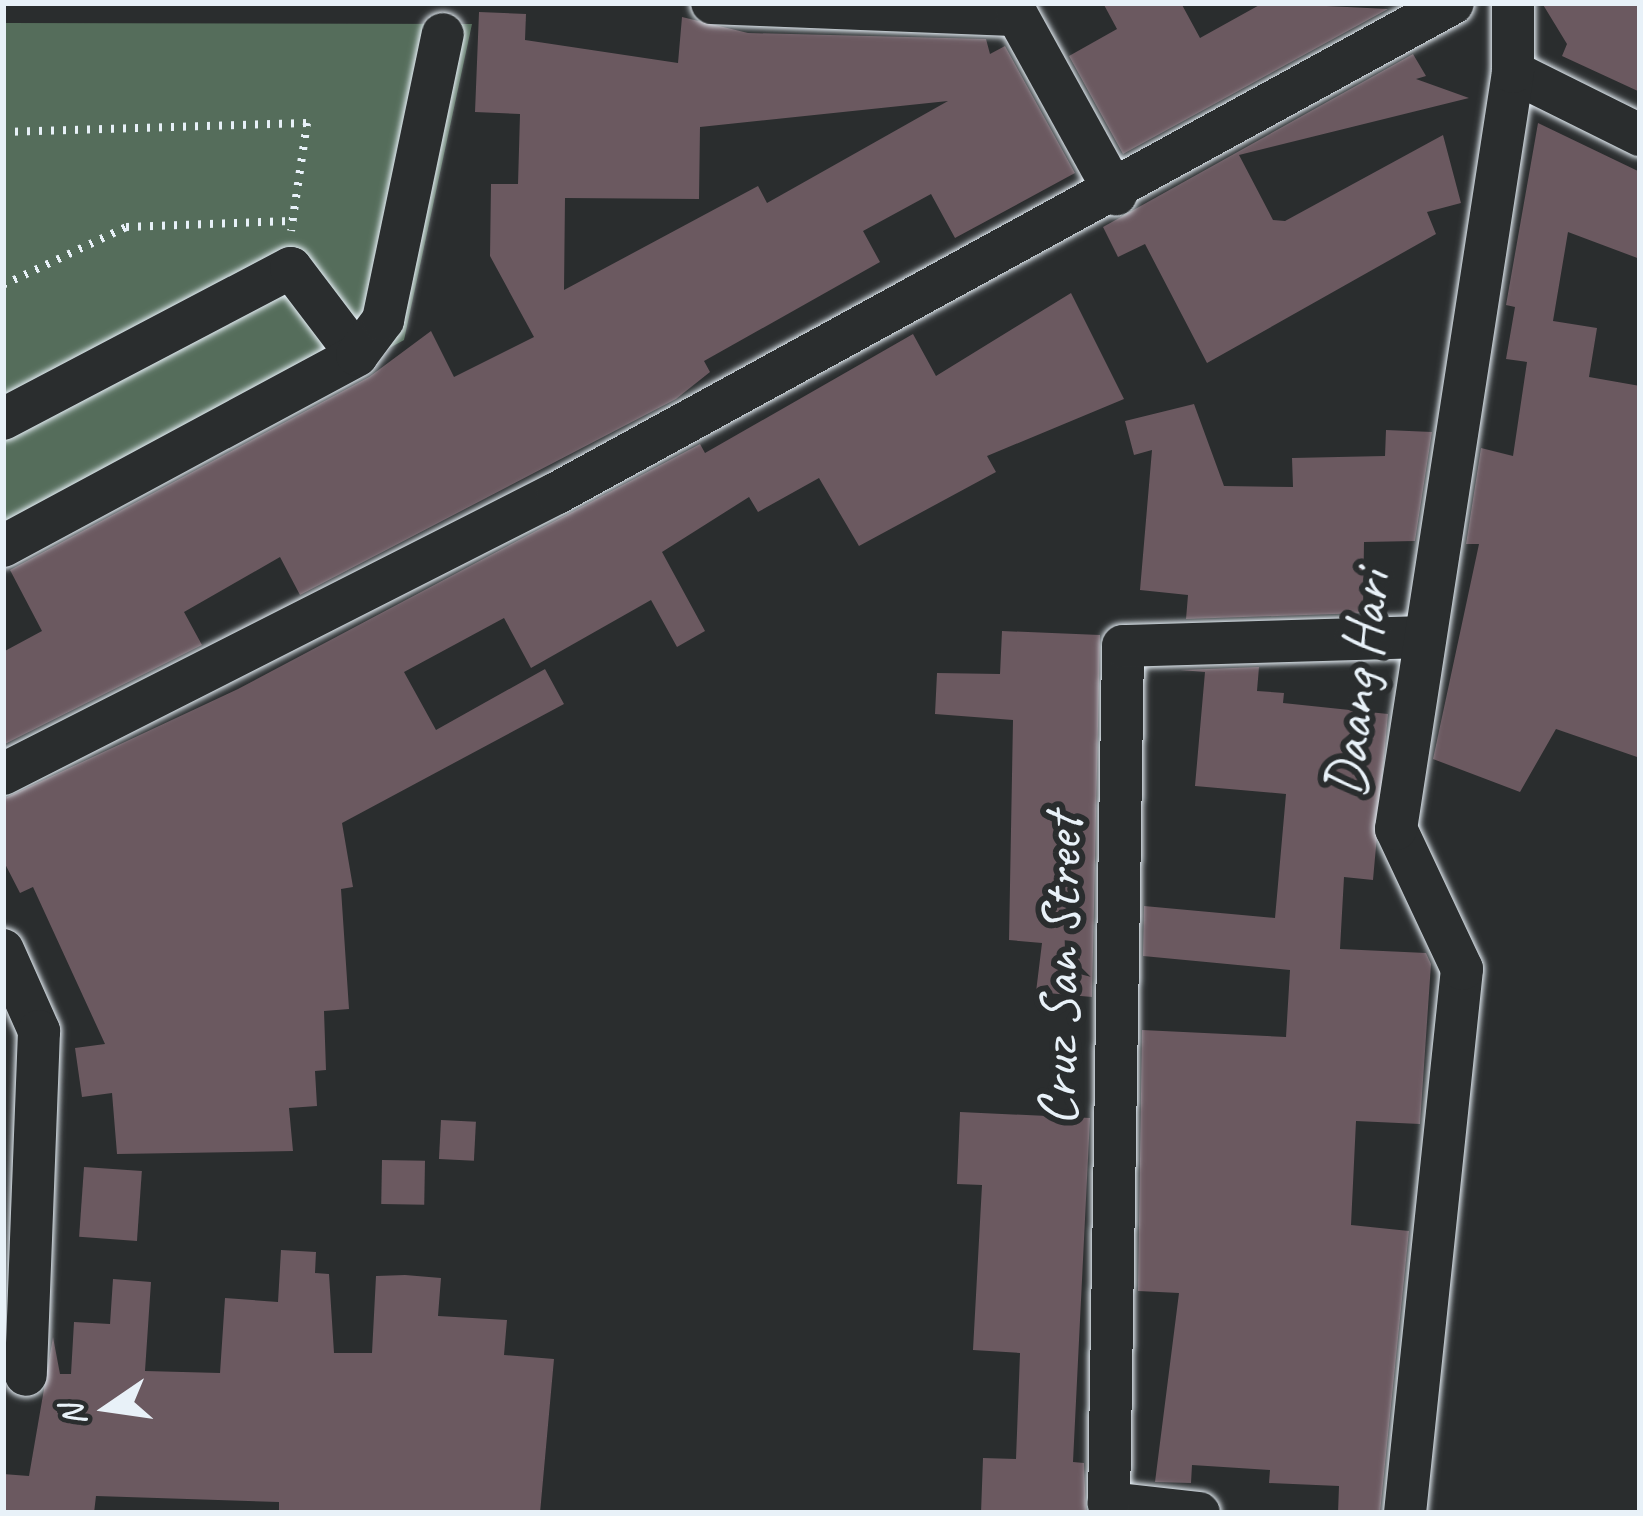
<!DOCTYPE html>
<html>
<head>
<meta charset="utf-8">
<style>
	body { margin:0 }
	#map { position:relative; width:1643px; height:1516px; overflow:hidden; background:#2a2d2e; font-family:Caveat,sans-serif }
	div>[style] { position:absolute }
	.green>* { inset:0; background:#556d5b }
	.building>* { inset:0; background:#6b5960; transform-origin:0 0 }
	.path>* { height:8px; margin-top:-4px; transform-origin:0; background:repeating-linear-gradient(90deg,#e8f1f8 0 3px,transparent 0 12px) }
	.roads { filter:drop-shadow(0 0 3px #e8f1f8) drop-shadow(0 0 3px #e8f1f8) }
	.minor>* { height:42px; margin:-21px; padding:0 21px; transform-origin:21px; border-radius:21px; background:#2a2d2e }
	span { translate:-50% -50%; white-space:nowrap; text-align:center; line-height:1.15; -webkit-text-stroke:12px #2a2d2e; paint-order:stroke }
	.street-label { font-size:57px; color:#e8f1f8 }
	.frame { position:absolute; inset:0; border:6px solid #e8f1f8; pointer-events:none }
	.north { position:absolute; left:48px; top:1348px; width:120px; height:120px; -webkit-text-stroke:9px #2a2d2e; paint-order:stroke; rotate:257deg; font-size:33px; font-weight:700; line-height:48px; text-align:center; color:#e8f1f8 }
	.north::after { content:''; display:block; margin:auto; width:42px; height:54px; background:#e8f1f8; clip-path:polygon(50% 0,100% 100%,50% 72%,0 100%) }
</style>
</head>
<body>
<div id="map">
	<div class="green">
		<i style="clip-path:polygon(3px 23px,472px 24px,404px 340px,3px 558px)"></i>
	</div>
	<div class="building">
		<i style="clip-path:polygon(1103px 3px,1181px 3px,1200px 38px,1263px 3px,1388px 9px,1123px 154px,1069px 56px,1117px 29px)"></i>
		<i style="clip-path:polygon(1542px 3px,1640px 3px,1640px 92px,1562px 56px,1567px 44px)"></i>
		<i style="clip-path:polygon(evenodd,479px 12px,526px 14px,525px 40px,678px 63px,682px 17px,748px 33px,986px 39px,990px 54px,1005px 46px,1075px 173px,955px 238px,931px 194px,863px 231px,880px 262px,704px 361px,710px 372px,676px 399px,300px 595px,280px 557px,184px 612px,202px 645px,3px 745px,3px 652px,42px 631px,10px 570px,369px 377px,431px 331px,454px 377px,534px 337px,490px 256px,491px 184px,518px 184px,520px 114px,475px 112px,479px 12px,948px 101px,767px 203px,758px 186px,564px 290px,565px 198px,699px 199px,700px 127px,948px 101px)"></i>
		<i style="clip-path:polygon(1413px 54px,1426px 76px,1416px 79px,1469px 98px,1239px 155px,1273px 220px,1285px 221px,1443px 135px,1461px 203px,1427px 212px,1436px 234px,1207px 363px,1145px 244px,1118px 257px,1103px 227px)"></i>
		<i style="clip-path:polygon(1538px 123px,1640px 172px,1640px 259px,1568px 232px,1553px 321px,1597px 328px,1589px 377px,1640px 386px,1640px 758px,1556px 729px,1520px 792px,1433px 759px,1479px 544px,1466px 544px,1481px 448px,1513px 456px,1527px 362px,1506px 359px,1515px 307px,1506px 305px)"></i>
		<i style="clip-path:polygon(1071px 293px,1124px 399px,987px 456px,996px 472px,859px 546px,819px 478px,758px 512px,749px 497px,662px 552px,705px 631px,677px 647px,651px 600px,531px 668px,504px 618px,404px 672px,436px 730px,545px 669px,564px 704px,342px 823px,353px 887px,341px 889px,349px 1009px,324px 1011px,326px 1070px,315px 1071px,317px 1106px,289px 1108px,293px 1151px,117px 1154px,112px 1093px,82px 1097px,75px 1048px,105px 1044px,33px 887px,20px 893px,3px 860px,3px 799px,238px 689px,700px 444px,705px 453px,913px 334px,936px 376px)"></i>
		<i style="clip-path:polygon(1194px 404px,1224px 486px,1293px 487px,1292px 458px,1385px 456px,1386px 430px,1432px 432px,1415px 541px,1364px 542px,1363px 613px,1186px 619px,1188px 595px,1140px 590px,1152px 450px,1134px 455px,1125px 421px)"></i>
		<i style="clip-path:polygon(1002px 631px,1100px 635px,1092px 997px,1036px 992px,1042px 943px,1009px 940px,1013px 720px,935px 714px,937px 673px,1000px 674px)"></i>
		<i style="clip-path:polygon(1259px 667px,1257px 691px,1284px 693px,1283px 703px,1388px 714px,1373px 880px,1344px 877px,1340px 949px,1426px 953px,1431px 964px,1420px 1124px,1356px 1121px,1351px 1225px,1409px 1231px,1380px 1513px,1338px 1513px,1339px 1486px,1269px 1483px,1270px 1470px,1192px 1465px,1191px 1483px,1155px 1482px,1179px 1293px,1138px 1291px,1142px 1030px,1286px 1037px,1290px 970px,1143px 956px,1144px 906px,1275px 918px,1286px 794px,1195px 786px,1205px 672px,1180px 670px)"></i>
		<i style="clip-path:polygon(960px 1112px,1090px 1118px,1073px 1462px,1084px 1463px,1086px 1513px,981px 1513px,983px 1458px,1016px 1459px,1020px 1353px,973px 1350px,982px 1185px,957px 1184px)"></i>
		<i style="left:441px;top:1120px;width:35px;height:39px;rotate:3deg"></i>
		<i style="left:382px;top:1160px;width:43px;height:44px;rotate:1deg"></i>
		<i style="left:84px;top:1167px;width:58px;height:70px;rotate:4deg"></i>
		<i style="clip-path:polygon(281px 1250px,316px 1252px,315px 1273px,329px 1274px,334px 1353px,372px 1353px,376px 1276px,405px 1275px,441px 1278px,438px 1316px,507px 1320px,504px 1355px,554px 1359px,540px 1513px,279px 1513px,279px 1502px,96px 1496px,94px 1513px,3px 1513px,3px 1474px,29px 1476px,53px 1337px,60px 1374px,71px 1374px,74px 1322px,110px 1324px,113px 1279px,151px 1282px,145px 1371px,220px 1373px,225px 1298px,278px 1302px)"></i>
	</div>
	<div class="path">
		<i style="left:3px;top:132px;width:304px;rotate:-1.7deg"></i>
		<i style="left:307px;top:123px;width:109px;rotate:98.4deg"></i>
		<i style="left:3px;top:285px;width:136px;rotate:-25.2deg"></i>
		<i style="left:126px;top:227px;width:165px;rotate:-2.1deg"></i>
	</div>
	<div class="roads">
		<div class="minor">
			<i style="left:712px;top:3px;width:305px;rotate:2.3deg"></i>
			<i style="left:1017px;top:15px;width:205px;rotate:61.1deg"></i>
			<i style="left:1513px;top:72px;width:142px;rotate:26.4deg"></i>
			<i style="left:3px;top:419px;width:325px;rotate:-27.7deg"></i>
			<i style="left:291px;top:268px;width:109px;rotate:52.8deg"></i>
			<i style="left:3px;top:546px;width:402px;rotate:-28.3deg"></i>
			<i style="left:357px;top:355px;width:44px;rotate:-53.4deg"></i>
			<i style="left:383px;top:320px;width:292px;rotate:-78.2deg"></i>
			<i style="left:3px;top:774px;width:621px;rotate:-26.9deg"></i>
			<i style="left:557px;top:493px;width:1021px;rotate:-28.67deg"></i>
			<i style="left:3px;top:950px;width:89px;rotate:66deg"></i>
			<i style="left:39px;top:1031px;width:344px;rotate:92.2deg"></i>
			<i style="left:1199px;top:1513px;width:91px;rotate:-173.7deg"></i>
			<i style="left:1109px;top:1503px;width:857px;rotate:-89.06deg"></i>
			<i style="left:1123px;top:646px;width:297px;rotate:-1.7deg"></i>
			<i style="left:1405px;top:1513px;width:547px;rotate:-84.02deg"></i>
			<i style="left:1462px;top:969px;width:155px;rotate:-115.2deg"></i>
			<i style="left:1396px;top:829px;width:766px;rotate:-81.21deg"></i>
			<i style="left:1513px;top:72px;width:69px;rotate:-90deg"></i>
		</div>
	</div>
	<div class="street-label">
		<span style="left:1358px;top:684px;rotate:-83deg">Daang Hari</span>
		<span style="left:1060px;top:970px;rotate:-89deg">Cruz San Street</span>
	</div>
	<div class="frame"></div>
	<div class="north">N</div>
</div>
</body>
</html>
